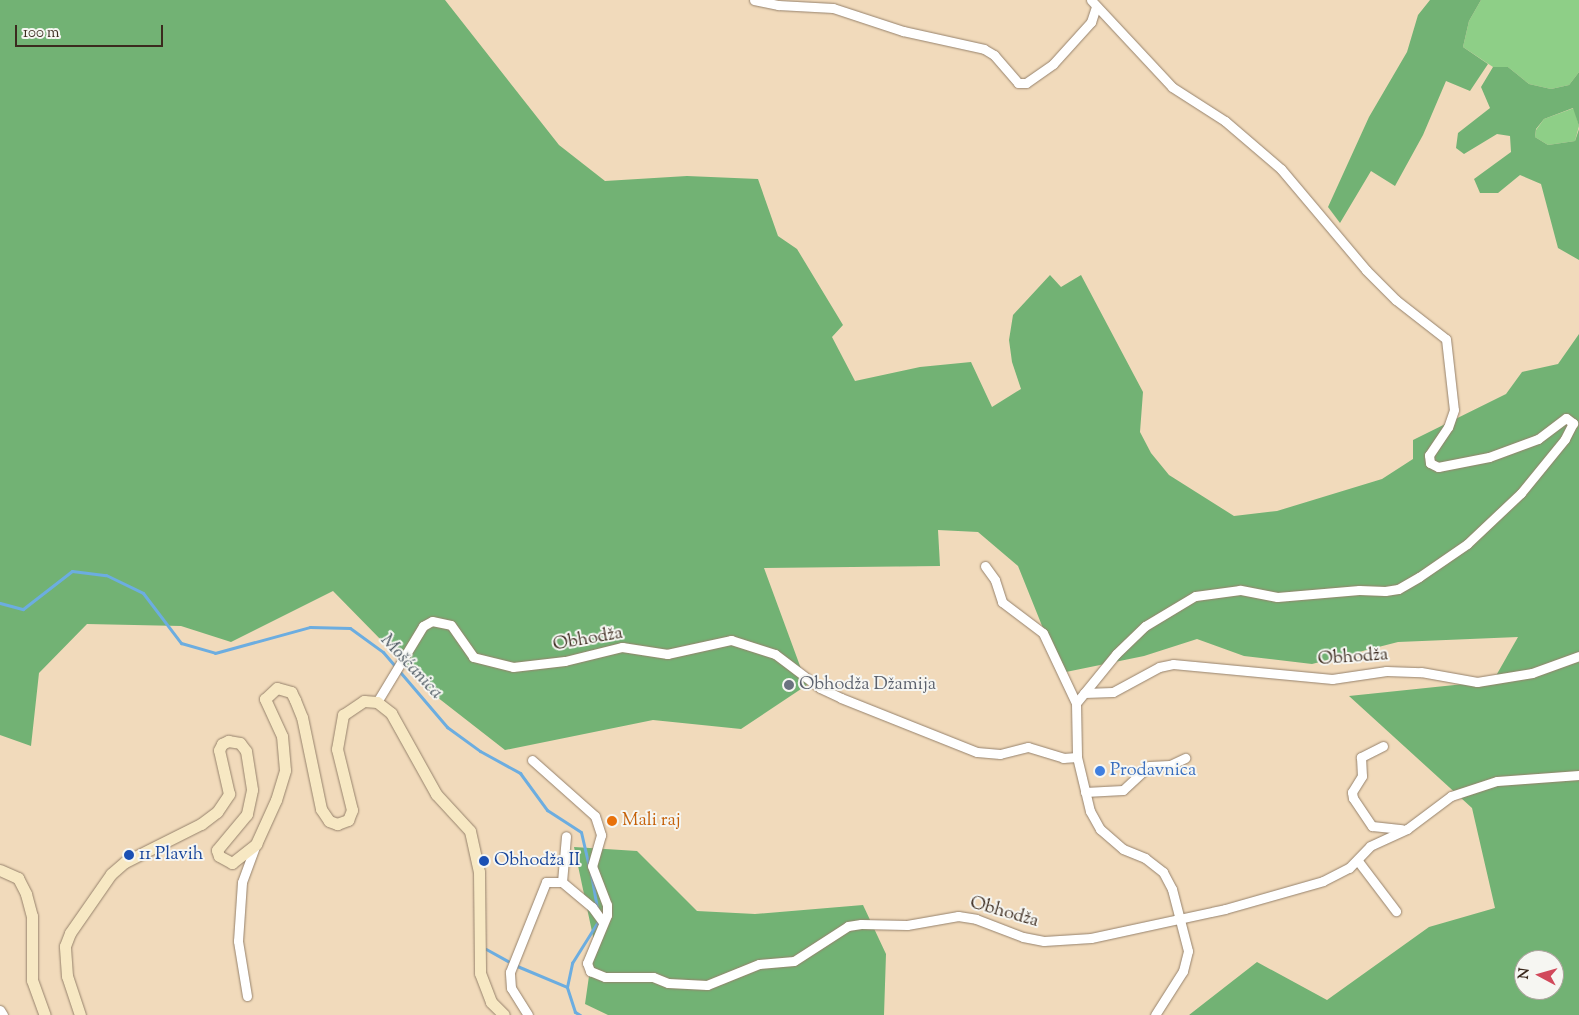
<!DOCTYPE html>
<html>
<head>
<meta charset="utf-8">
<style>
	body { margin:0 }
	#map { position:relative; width:1579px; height:1015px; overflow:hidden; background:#f1dabb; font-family:"Sorts Mill Goudy",serif }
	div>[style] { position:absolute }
	.green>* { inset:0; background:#8ecf87 }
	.forest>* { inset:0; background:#72b274 }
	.stream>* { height:3px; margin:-1.5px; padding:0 1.5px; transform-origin:1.5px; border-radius:1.5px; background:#6cade0 }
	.roads { filter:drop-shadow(0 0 1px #96826c) drop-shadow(0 0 1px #96826c) }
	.street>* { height:9px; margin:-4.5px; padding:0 4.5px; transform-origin:4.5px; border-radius:4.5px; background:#fff }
	.secondary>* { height:11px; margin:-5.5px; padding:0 5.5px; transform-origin:5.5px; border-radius:5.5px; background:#f7e8c3 }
	.dots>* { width:14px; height:14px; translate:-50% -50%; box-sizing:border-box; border:2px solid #f6f6f2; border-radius:50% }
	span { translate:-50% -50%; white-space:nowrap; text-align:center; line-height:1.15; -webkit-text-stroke:4px #f6f6f2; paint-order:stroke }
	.street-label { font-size:18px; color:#3b2a1e }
	.worship-label { font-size:18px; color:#5b616d }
	.left { translate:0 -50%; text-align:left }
	.shop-label { font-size:18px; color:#366cbe }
	.food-label { font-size:18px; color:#c56008 }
	.transit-label { font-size:18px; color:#164399 }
	.water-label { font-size:19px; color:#4c5862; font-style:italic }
	.north { position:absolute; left:1514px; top:950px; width:50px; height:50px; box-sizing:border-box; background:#f6f6f2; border:1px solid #aba49d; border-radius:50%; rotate:276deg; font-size:14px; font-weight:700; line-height:20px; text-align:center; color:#3b2a1e }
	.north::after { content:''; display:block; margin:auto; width:18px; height:22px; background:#d1495b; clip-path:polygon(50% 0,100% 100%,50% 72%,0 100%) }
	.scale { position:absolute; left:15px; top:25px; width:148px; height:22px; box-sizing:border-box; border:2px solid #3b2a1e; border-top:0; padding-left:6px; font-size:15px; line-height:18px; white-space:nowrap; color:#3b2a1e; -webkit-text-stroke:4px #f6f6f2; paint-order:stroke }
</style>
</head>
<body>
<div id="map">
	<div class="green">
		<i style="clip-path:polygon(1481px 0,1579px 0,1579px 72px,1569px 85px,1551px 89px,1529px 84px,1508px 67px,1493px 67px,1463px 47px,1469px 21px)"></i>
		<i style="clip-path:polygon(1574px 108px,1579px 126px,1575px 141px,1548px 145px,1535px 137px,1536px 130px,1544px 119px)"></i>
	</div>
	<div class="forest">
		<i style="clip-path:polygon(evenodd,0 0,445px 0,559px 145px,605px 181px,687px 176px,758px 179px,778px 236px,797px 249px,843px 325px,832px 337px,855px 381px,920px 367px,971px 362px,992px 407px,1021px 389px,1012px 362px,1009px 340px,1013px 315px,1050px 275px,1061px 287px,1081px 275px,1143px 392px,1140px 432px,1151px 453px,1169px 475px,1234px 516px,1277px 511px,1382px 479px,1413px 459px,1413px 440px,1506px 394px,1522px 372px,1558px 364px,1579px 334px,1579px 1015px,1189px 1015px,1257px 962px,1327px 1000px,1429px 927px,1495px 908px,1472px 808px,1349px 696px,1493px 681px,1518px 637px,1398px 642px,1312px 664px,1244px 656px,1197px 639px,1144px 656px,1061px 673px,1018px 566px,978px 532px,938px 530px,940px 566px,764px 568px,807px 685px,741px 729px,653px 720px,505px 750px,437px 697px,333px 591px,231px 642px,181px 626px,87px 624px,39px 673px,31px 746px,0 735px,0 0,1524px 960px,1554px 960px,1554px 990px,1524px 990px,1524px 960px)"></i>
		<i style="clip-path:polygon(1430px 0,1481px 0,1469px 21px,1463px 47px,1488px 64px,1470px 91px,1446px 81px,1423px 135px,1395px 186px,1371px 171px,1340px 223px,1328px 207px,1369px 117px,1407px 52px,1418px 15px)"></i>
		<i style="clip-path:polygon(1493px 67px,1508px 67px,1529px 84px,1551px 89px,1569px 85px,1579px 72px,1579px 126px,1573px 108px,1544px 119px,1536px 129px,1535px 137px,1548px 145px,1575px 141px,1579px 129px,1579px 260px,1558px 248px,1541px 184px,1520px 175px,1498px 193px,1480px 193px,1474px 179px,1511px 152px,1510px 136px,1497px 134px,1464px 154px,1456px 148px,1458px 133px,1490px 108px,1481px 87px)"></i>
		<i style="clip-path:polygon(574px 847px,637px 851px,697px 911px,755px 914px,863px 905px,886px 954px,884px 1015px,608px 1015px,585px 1004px,594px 941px)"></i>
	</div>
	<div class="stream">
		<i style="left:0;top:603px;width:24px;rotate:15deg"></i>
		<i style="left:23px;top:609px;width:62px;rotate:-37.8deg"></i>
		<i style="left:72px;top:571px;width:34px;rotate:7deg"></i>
		<i style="left:106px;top:575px;width:41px;rotate:25.9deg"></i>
		<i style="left:143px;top:593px;width:63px;rotate:52.8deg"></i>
		<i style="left:181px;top:643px;width:35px;rotate:16deg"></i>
		<i style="left:215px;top:653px;width:98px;rotate:-15.3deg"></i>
		<i style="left:310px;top:627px;width:40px;rotate:1.4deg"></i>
		<i style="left:350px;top:628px;width:41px;rotate:36deg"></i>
		<i style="left:383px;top:652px;width:99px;rotate:49.5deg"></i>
		<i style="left:447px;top:727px;width:41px;rotate:36deg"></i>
		<i style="left:480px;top:751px;width:46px;rotate:28.8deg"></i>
		<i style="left:520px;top:773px;width:46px;rotate:53.9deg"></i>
		<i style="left:547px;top:810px;width:40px;rotate:32.9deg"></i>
		<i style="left:581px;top:832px;width:37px;rotate:77deg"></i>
		<i style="left:591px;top:874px;width:36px;rotate:80deg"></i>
		<i style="left:486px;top:949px;width:25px;rotate:29deg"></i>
		<i style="left:517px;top:966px;width:54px;rotate:22.8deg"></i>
		<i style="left:580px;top:1015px;width:6px;rotate:-149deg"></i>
		<i style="left:575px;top:1012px;width:26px;rotate:-108deg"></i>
		<i style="left:567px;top:987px;width:25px;rotate:-78deg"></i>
		<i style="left:572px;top:963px;width:51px;rotate:-57.9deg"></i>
	</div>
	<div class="roads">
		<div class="street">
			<i style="left:754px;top:0;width:25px;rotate:12deg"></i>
			<i style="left:778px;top:5px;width:55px;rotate:3.1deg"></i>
			<i style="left:833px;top:8px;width:74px;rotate:18.2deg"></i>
			<i style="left:903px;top:31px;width:83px;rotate:12.5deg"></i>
			<i style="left:984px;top:49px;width:12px;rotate:31deg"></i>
			<i style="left:994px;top:55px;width:37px;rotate:49deg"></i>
			<i style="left:1018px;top:83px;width:8px"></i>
			<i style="left:1026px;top:83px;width:33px;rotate:-35deg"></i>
			<i style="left:1053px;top:64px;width:57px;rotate:-47.9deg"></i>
			<i style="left:1091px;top:22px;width:16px;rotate:-72deg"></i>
			<i style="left:1091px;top:0;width:119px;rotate:47deg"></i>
			<i style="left:1172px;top:87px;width:63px;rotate:32.7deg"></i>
			<i style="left:1225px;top:121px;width:74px;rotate:40.6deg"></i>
			<i style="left:1281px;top:169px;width:132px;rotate:49.9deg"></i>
			<i style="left:1366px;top:270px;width:42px;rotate:45deg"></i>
			<i style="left:1396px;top:300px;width:63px;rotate:38deg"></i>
			<i style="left:1446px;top:339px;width:71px;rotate:83.6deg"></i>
			<i style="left:1454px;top:410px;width:18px;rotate:109deg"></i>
			<i style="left:1448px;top:427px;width:34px;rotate:124deg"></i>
			<i style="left:1429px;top:455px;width:8px;rotate:83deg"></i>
			<i style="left:1430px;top:463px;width:9px;rotate:27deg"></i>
			<i style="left:1438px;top:467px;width:52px;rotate:-11.1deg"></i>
			<i style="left:1489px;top:457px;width:52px;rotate:-20.2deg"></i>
			<i style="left:1538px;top:439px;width:35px;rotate:-37deg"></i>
			<i style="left:1566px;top:418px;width:9px;rotate:36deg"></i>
			<i style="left:1573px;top:423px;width:18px;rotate:117deg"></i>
			<i style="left:1565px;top:439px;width:70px;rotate:129.2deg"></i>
			<i style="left:1521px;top:493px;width:74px;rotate:136.6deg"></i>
			<i style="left:1467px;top:544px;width:58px;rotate:145.5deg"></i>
			<i style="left:1419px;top:577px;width:24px;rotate:150deg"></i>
			<i style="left:1398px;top:589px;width:13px;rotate:171deg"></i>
			<i style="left:1385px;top:591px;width:26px;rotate:-178deg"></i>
			<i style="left:1359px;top:590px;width:82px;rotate:175.1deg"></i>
			<i style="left:1277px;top:597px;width:38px;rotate:-169deg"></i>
			<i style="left:1240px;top:590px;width:45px;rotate:172.4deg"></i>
			<i style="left:1195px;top:596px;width:58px;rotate:149deg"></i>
			<i style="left:1145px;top:626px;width:40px;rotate:136deg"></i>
			<i style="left:1116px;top:654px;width:63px;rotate:129.2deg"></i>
			<i style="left:1076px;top:703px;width:54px;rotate:88.9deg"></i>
			<i style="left:1077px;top:757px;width:56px;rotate:76.5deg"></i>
			<i style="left:1090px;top:811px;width:21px;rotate:61deg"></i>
			<i style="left:1100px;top:829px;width:30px;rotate:41deg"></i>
			<i style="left:1123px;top:849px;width:24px;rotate:22deg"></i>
			<i style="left:1145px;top:858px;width:23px;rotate:38deg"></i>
			<i style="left:1163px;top:872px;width:19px;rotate:62deg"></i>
			<i style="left:1172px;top:889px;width:64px;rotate:75.5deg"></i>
			<i style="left:1188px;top:951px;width:21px;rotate:104deg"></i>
			<i style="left:1183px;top:971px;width:52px;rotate:122.5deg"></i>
			<i style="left:985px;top:566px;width:17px;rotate:54deg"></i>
			<i style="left:995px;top:580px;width:23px;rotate:72deg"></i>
			<i style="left:1002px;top:602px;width:51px;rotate:37.1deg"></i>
			<i style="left:1043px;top:633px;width:77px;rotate:64.8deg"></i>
			<i style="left:1084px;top:693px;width:29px;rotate:-2deg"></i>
			<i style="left:1113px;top:692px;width:52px;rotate:-28.5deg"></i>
			<i style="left:1159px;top:667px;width:14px;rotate:-12deg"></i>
			<i style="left:1173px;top:664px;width:160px;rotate:5.4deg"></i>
			<i style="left:1332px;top:679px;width:55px;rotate:-8.4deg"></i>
			<i style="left:1386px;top:671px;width:35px;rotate:2deg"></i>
			<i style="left:1421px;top:672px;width:57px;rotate:10.1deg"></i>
			<i style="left:1477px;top:682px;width:56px;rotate:-9.3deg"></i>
			<i style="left:1532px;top:673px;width:50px;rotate:-19.9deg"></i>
			<i style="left:377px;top:702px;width:89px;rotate:-58.8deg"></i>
			<i style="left:423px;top:626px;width:10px;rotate:-29deg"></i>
			<i style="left:432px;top:621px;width:19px;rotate:12deg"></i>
			<i style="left:451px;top:625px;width:39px;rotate:55deg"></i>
			<i style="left:473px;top:657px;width:41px;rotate:14deg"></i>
			<i style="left:513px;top:667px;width:52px;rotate:-6.6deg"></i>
			<i style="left:565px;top:661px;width:59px;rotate:-13.8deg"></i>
			<i style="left:622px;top:647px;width:46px;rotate:8.8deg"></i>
			<i style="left:667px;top:654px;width:66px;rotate:-12.3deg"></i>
			<i style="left:731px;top:640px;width:46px;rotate:17.7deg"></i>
			<i style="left:775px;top:654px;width:56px;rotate:37.1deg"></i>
			<i style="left:820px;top:688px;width:23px;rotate:25deg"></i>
			<i style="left:841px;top:698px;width:146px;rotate:21.7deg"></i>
			<i style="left:977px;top:752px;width:23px;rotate:5deg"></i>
			<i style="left:1000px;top:754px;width:29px;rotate:-14deg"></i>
			<i style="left:1028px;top:747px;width:37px;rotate:17deg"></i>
			<i style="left:1063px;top:758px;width:14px;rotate:-4deg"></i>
			<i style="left:1383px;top:746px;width:25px;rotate:153deg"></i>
			<i style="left:1361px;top:757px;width:19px;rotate:87deg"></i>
			<i style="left:1362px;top:776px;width:19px;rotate:122deg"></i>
			<i style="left:1352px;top:792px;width:6px;rotate:81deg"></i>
			<i style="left:1353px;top:798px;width:34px;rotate:56deg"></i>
			<i style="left:1372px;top:826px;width:30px;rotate:6deg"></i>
			<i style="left:532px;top:760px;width:84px;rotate:41.6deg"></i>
			<i style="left:595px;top:816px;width:20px;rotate:72deg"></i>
			<i style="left:601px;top:835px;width:32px;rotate:106deg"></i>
			<i style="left:592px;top:866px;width:42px;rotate:69deg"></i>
			<i style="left:607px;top:905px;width:10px;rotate:90deg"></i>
			<i style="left:607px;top:915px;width:52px;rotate:112.6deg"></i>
			<i style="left:587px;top:963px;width:9px;rotate:69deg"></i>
			<i style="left:590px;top:971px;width:16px;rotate:22deg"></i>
			<i style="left:605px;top:977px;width:48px"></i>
			<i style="left:653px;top:977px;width:16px;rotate:22deg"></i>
			<i style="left:668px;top:983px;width:39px;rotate:3deg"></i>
			<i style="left:707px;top:985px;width:56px;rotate:-22deg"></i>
			<i style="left:759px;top:964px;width:35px;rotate:-5deg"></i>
			<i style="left:794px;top:961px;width:64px;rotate:-32.9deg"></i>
			<i style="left:848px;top:926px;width:13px;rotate:-9deg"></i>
			<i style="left:861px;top:924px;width:46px;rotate:1.2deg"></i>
			<i style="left:907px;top:925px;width:52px;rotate:-10deg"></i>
			<i style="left:958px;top:916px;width:18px;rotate:9deg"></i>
			<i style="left:976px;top:919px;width:50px;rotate:21deg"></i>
			<i style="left:1023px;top:937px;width:21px;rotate:11deg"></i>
			<i style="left:1044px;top:941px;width:47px;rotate:-3.7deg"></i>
			<i style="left:1091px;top:938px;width:137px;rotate:-12.2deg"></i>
			<i style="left:1225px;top:909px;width:102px;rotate:-15.9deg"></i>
			<i style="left:1323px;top:881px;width:29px;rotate:-27deg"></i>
			<i style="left:1349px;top:868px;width:30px;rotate:-46deg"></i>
			<i style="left:1370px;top:846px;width:41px;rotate:-24.7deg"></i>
			<i style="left:1407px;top:829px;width:55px;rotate:-36.9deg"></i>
			<i style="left:1451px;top:796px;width:48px;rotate:-18.1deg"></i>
			<i style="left:1497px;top:781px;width:82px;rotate:-4.2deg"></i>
			<i style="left:1085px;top:792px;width:38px;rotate:-3deg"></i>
			<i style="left:1123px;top:790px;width:35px;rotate:-43deg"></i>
			<i style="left:1149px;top:766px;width:21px;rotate:-3deg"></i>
			<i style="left:1170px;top:765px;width:17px;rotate:-25deg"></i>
			<i style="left:1358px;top:861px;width:63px;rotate:52.8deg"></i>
			<i style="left:562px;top:882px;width:46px;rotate:-85deg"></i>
			<i style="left:247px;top:996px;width:56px;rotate:-99.3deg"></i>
			<i style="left:238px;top:941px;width:59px;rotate:-86.1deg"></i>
			<i style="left:242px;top:882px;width:40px;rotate:-69.8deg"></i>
			<i style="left:0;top:1010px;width:6px;rotate:59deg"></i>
			<i style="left:528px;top:1015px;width:32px;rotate:-122deg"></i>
			<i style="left:511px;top:988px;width:16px;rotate:-94deg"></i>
			<i style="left:510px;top:972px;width:97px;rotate:-68.2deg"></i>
			<i style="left:546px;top:882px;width:16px"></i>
			<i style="left:562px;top:882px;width:39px;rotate:40deg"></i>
			<i style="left:592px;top:907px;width:19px;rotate:54deg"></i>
		</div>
		<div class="secondary">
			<i style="left:0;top:870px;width:20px;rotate:24deg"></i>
			<i style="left:18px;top:878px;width:18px;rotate:63deg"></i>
			<i style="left:26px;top:894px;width:23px;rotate:75deg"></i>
			<i style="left:32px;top:916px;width:64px;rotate:90deg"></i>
			<i style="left:32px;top:980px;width:37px;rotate:70deg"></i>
			<i style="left:80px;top:1015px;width:41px;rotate:-108.4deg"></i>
			<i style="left:67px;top:976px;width:30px;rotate:-94deg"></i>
			<i style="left:65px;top:946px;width:14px;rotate:-69deg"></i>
			<i style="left:70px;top:933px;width:72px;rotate:-55.2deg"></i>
			<i style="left:111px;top:874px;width:18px;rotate:-41deg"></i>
			<i style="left:125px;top:862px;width:85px;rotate:-26.6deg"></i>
			<i style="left:201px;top:824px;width:20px;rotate:-37deg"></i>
			<i style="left:217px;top:812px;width:22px;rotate:-56deg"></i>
			<i style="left:229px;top:794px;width:45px;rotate:-102.8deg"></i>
			<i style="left:219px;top:750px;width:7px;rotate:-63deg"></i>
			<i style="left:222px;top:744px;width:7px;rotate:-27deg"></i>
			<i style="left:228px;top:741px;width:12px;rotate:9deg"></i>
			<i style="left:240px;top:743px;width:10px;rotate:53deg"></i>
			<i style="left:246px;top:751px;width:39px;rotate:81deg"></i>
			<i style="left:252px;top:790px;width:25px;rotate:102deg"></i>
			<i style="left:247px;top:814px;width:47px;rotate:129.8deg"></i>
			<i style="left:217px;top:850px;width:6px;rotate:72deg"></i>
			<i style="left:219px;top:856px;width:15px;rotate:28deg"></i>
			<i style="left:232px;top:863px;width:31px;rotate:-38deg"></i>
			<i style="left:256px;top:844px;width:48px;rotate:-65.6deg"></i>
			<i style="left:276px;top:800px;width:31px;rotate:-73deg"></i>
			<i style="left:285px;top:770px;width:34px;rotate:-95deg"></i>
			<i style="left:282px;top:736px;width:41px;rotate:-114.7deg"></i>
			<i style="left:265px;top:699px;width:16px;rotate:-43deg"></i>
			<i style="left:277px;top:688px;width:15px;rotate:16deg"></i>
			<i style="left:291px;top:692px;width:9px;rotate:63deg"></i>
			<i style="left:295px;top:700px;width:18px;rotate:68deg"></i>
			<i style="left:302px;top:717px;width:94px;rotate:78.3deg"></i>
			<i style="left:321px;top:809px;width:14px;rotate:56deg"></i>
			<i style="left:329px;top:821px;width:9px;rotate:21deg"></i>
			<i style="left:337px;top:824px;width:12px;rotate:-20deg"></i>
			<i style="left:348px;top:820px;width:11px;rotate:-68deg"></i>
			<i style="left:352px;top:810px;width:63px;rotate:-103.8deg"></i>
			<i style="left:337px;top:749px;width:35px;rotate:-80deg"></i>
			<i style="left:343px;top:715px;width:25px;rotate:-34deg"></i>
			<i style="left:364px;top:701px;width:13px;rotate:4deg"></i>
			<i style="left:377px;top:702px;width:18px;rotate:38deg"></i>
			<i style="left:391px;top:713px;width:93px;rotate:60.9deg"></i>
			<i style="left:436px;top:794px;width:50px;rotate:47.4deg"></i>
			<i style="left:470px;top:831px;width:42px;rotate:77.6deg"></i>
			<i style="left:479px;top:872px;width:101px;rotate:89.4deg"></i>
			<i style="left:480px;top:973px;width:31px;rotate:69deg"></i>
			<i style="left:491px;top:1002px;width:18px;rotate:45deg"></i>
		</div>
	</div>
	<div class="dots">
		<i style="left:789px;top:685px;background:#6b7280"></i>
		<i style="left:1100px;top:771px;background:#3f7fe0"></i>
		<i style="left:612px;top:821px;background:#e8710a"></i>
		<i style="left:129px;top:855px;background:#1a4fb4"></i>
		<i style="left:484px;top:861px;background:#1a4fb4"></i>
	</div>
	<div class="street-label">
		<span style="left:588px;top:640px;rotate:-10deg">Obhodža</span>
		<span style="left:1353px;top:658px;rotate:-4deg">Obhodža</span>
		<span style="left:1004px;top:913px;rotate:16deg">Obhodža</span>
	</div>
	<div class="worship-label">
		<span class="left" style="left:799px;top:685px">Obhodža Džamija</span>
	</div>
	<div class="shop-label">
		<span class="left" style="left:1110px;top:771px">Prodavnica</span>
	</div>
	<div class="food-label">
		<span class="left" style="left:622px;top:821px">Mali raj</span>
	</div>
	<div class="transit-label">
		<span class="left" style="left:139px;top:855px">11 Plavih</span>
		<span class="left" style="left:494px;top:861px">Obhodža II</span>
	</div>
	<div class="water-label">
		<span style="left:411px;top:667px;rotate:47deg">Mošćanica</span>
	</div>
	<div class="north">N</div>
	<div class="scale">100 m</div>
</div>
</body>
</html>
